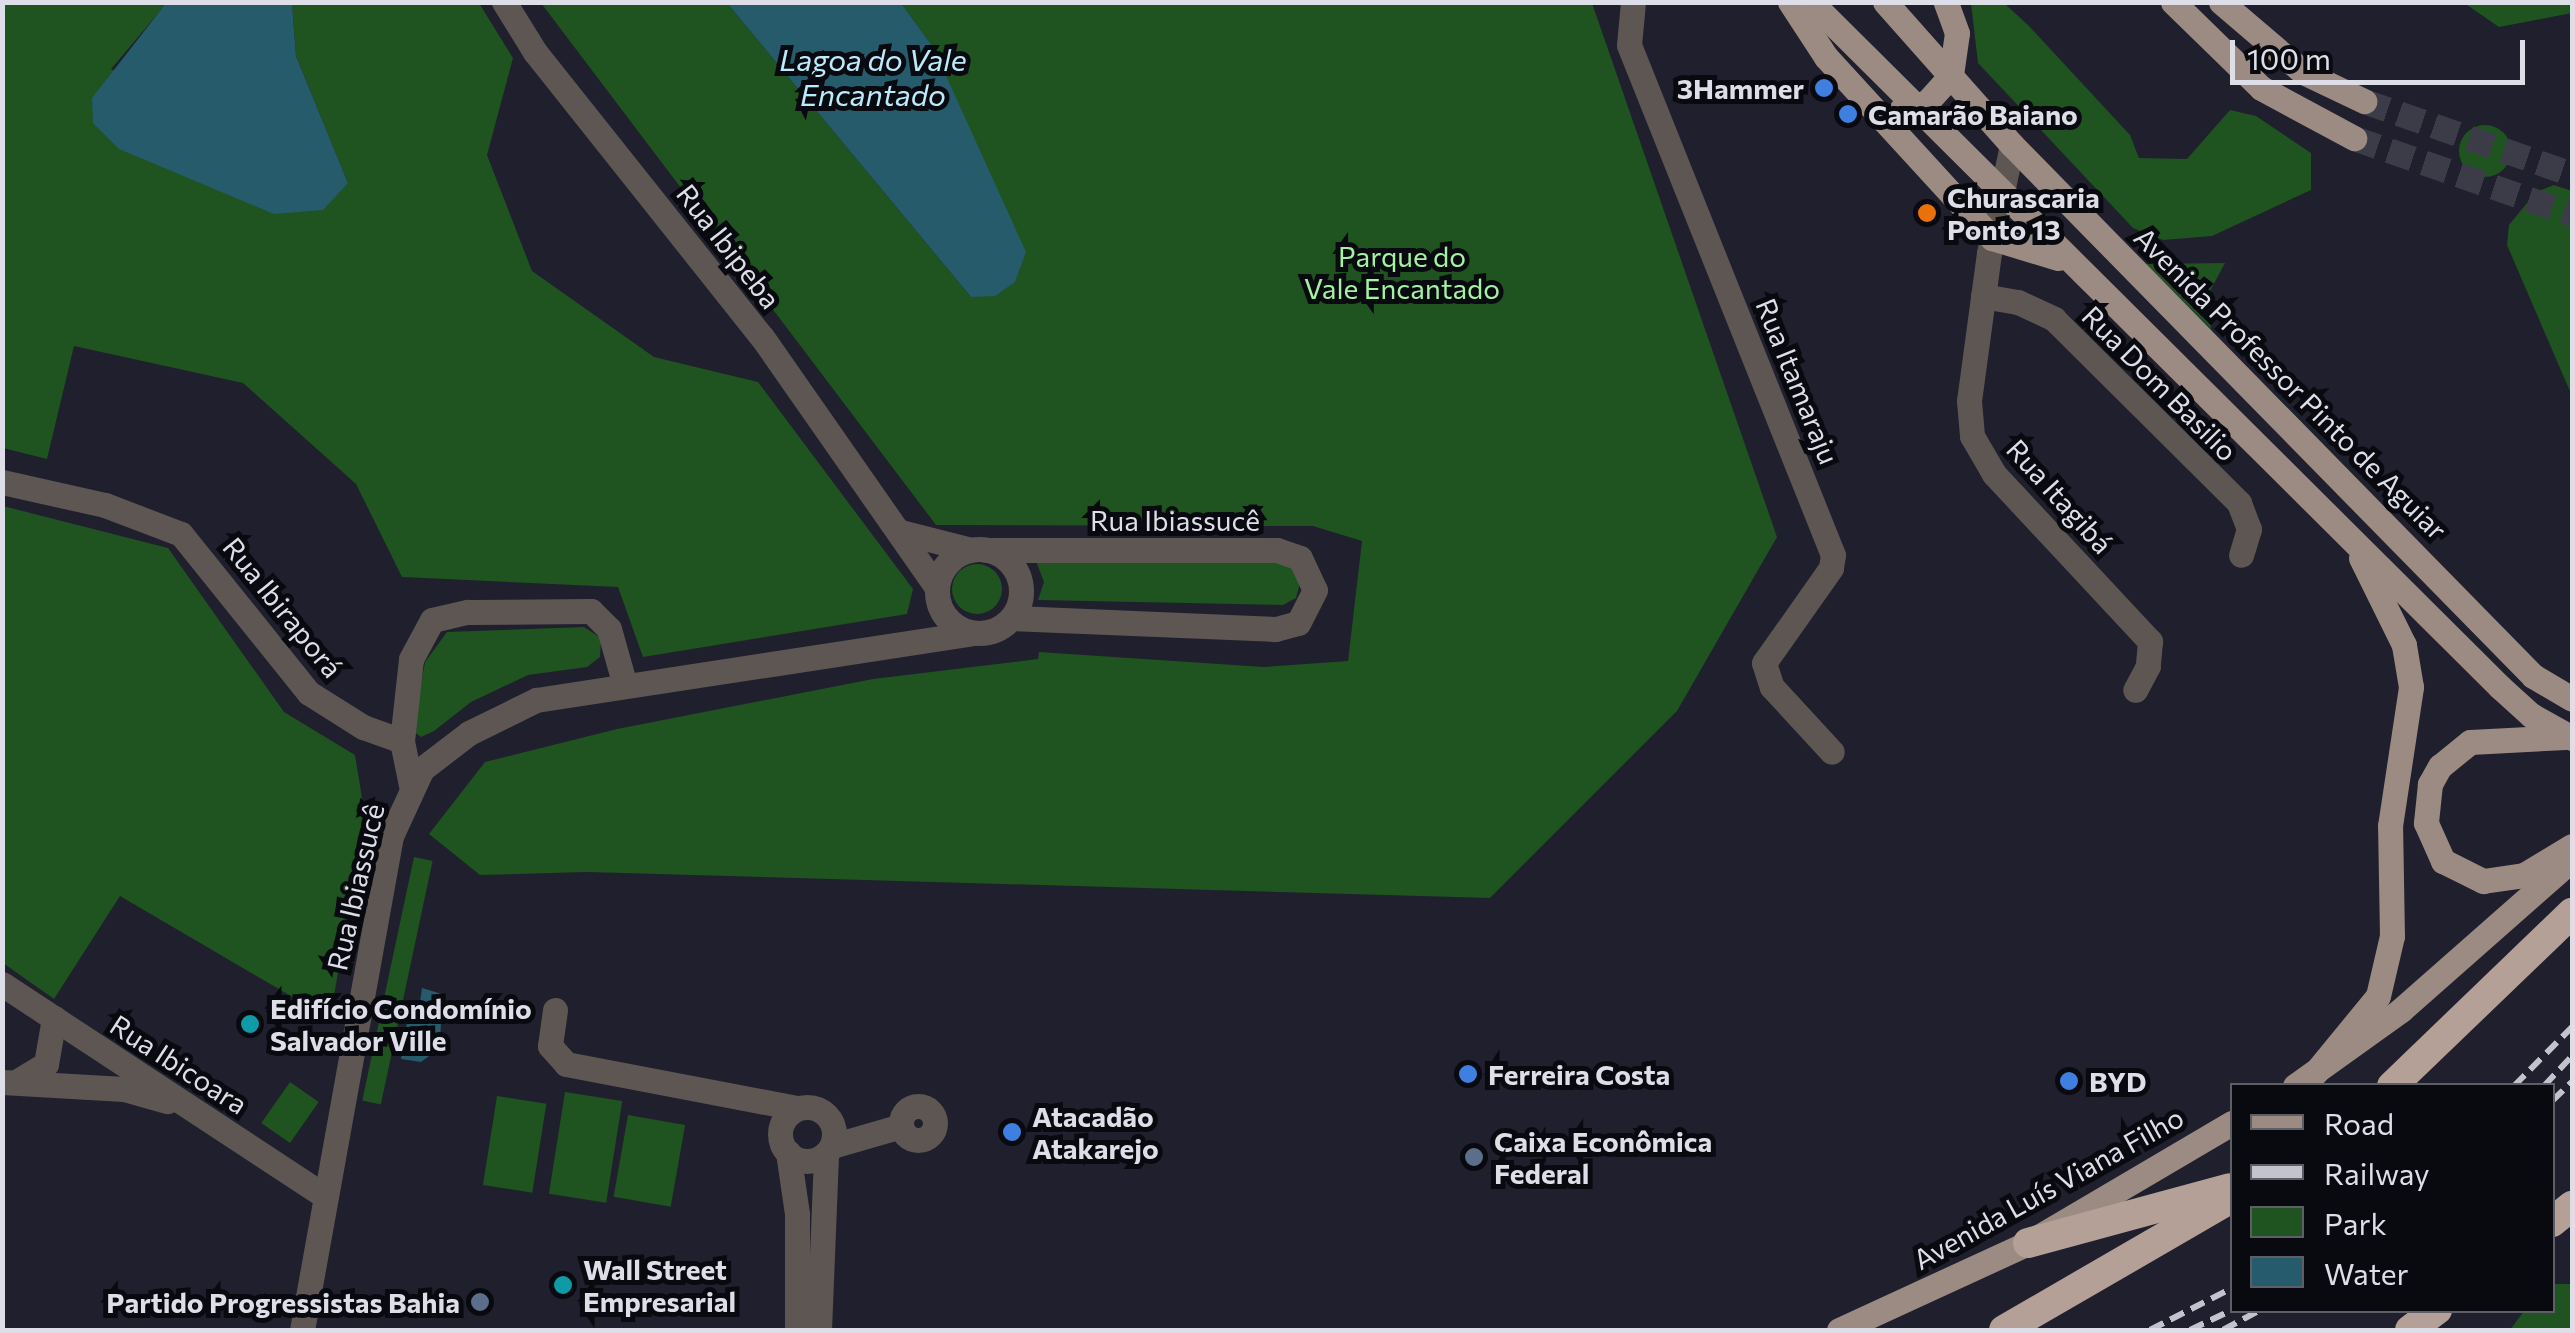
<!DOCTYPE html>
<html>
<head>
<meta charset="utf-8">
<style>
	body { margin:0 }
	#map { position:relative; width:2575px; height:1333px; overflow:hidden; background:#1f1f2d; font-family:Commissioner,sans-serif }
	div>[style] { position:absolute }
	.green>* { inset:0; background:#1f531f; transform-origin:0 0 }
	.round { border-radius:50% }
	.water>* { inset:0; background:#255b6b }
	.major-tunnel>* { height:25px; margin-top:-12.5px; transform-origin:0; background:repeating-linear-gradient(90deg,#3c3c49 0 25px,transparent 0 37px) }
	.minor>* { height:25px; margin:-12.5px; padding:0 12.5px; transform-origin:12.5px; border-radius:12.5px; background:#5e5652 }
	.minor>.ring { margin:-12.5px; padding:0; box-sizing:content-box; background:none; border:25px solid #5e5652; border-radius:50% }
	.major>* { height:25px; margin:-12.5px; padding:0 12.5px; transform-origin:12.5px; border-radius:12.5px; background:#9b8b82 }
	.highway>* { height:30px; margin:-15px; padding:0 15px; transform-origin:15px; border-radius:15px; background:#b4a096 }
	.rail>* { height:6px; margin-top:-3px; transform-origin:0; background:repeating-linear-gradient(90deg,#c2c3cd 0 15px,transparent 0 23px) }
	.dots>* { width:28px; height:28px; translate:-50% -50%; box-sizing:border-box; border:5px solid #090910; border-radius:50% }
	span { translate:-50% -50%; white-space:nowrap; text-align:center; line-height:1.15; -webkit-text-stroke:10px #090910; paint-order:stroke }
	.poi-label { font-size:28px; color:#dddee8; font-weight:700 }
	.right { translate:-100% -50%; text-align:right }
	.left { translate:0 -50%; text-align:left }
	.street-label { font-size:28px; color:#dddee8 }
	.park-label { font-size:28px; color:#a3f2a1 }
	.water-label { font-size:30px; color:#bbebfb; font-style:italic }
	.frame { position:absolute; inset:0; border:5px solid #dddee8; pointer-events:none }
	.legend { position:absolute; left:2230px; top:1083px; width:325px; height:230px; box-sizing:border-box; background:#090910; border:2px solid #5e5e66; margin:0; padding:12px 18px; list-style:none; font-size:30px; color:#dddee8 }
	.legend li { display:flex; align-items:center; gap:20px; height:50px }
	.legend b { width:50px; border:2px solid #5e5e66 }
	.scale { position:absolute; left:2230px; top:40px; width:295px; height:45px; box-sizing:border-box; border:5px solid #dddee8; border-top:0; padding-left:12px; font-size:30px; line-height:35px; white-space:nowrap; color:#dddee8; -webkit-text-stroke:8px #090910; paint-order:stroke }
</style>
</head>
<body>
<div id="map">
	<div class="green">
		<i style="clip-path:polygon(3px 3px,167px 3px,111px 69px,348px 183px,296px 56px,292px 3px,479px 3px,513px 58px,487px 155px,532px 271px,654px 357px,758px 382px,913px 589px,907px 614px,643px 657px,618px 587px,402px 577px,356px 484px,243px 383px,74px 346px,47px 459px,3px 448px)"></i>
		<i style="clip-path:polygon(541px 3px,727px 3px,971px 297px,933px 47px,901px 3px,1592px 3px,1777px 537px,1677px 711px,1490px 898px,587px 872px,480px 875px,429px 834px,485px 762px,617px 729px,873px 679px,1038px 659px,1039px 652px,1264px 667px,1348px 661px,1362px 541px,1313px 526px,936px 525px)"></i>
		<i style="clip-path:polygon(1971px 3px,2004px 3px,2029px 26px,2130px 135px,2139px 158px,2187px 159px,2230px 110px,2256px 116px,2311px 153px,2311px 190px,2212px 236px,2163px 240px,2133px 228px,1978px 63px)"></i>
		<i style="clip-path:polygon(2464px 3px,2572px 3px,2572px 13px,2499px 27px)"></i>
		<i class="round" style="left:2459px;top:125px;width:52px;height:52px"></i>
		<i style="clip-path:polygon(2554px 185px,2572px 191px,2572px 396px,2507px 245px,2509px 225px,2536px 192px)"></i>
		<i style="clip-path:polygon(2225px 263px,2209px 293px,2211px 329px,2146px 264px)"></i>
		<i style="clip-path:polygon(3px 506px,168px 548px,284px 712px,355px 755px,365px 816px,330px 1019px,120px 896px,54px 999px,3px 963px)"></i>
		<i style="clip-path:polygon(1277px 556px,1294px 566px,1300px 583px,1296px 598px,1283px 605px,1038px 600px,1044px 582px,1036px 561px)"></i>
		<i class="round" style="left:952px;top:564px;width:50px;height:50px"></i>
		<i style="clip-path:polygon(584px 627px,601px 638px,600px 657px,587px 667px,528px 675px,471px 702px,434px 731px,421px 737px,413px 731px,425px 662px,447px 632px)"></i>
		<i style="left:414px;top:857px;width:19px;height:249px;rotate:12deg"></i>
		<i style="left:290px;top:1082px;width:35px;height:50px;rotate:35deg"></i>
		<i style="left:565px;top:1092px;width:58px;height:103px;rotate:9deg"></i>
		<i style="left:497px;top:1096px;width:50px;height:90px;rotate:9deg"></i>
		<i style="left:628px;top:1115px;width:58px;height:83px;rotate:10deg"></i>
		<i style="clip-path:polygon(2553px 1284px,2572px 1284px,2572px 1330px,2510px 1330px,2524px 1311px,2552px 1310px)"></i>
	</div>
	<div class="water">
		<i style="clip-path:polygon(167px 2px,292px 3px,296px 56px,348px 183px,323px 210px,274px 214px,119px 149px,93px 123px,92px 98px)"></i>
		<i style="clip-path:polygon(727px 3px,901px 3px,933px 47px,1026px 252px,1015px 282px,995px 296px,971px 297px)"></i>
		<i style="clip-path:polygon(422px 988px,442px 994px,440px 1048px,421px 1062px,401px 1059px,408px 1017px,418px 1016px)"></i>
	</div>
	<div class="major-tunnel">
		<i style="left:2364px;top:101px;width:220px;rotate:19.3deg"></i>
		<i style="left:2354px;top:138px;width:231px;rotate:19.2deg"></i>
	</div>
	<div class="minor">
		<i style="left:504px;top:2px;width:59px;rotate:58.2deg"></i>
		<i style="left:535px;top:52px;width:364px;rotate:51.5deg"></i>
		<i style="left:762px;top:337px;width:306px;rotate:55.1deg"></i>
		<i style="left:1633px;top:2px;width:43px;rotate:95.3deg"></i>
		<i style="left:1629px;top:45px;width:549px;rotate:68.2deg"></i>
		<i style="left:1833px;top:555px;width:13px;rotate:99deg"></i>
		<i style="left:1831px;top:568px;width:116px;rotate:125.2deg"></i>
		<i style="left:1764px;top:663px;width:25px;rotate:72deg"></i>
		<i style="left:1772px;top:687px;width:88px;rotate:47.3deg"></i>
		<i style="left:2012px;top:145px;width:110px;rotate:102deg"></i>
		<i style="left:1989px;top:253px;width:149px;rotate:97.7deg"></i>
		<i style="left:1969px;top:401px;width:35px;rotate:85deg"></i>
		<i style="left:1972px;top:436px;width:44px;rotate:59.9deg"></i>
		<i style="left:1994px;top:474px;width:229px;rotate:47deg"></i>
		<i style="left:2150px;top:641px;width:25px;rotate:95deg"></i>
		<i style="left:2148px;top:666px;width:27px;rotate:118deg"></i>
		<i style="left:1983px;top:296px;width:36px;rotate:10deg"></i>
		<i style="left:2018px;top:302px;width:40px;rotate:25deg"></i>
		<i style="left:2054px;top:319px;width:261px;rotate:44.8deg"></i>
		<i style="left:2239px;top:503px;width:28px;rotate:69deg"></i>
		<i style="left:2249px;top:529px;width:27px;rotate:107deg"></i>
		<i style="left:2px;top:482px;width:106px;rotate:12.6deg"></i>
		<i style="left:105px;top:505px;width:81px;rotate:20.9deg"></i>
		<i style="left:181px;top:534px;width:204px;rotate:51.2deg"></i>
		<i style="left:309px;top:693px;width:64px;rotate:32.2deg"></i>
		<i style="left:363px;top:727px;width:41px;rotate:19.7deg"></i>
		<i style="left:901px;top:532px;width:72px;rotate:14.4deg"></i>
		<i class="ring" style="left:937px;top:549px;width:59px;height:59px"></i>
		<i style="left:986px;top:550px;width:291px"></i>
		<i style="left:1277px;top:550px;width:24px;rotate:19deg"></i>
		<i style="left:1300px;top:558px;width:35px;rotate:65deg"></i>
		<i style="left:1315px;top:590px;width:37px;rotate:117deg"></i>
		<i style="left:1298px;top:623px;width:24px;rotate:165deg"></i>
		<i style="left:1275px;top:629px;width:263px;rotate:-177.6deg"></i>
		<i style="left:411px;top:785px;width:45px;rotate:-101.6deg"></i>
		<i style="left:402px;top:741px;width:82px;rotate:-83.7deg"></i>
		<i style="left:411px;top:659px;width:44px;rotate:-61.7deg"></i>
		<i style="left:432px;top:620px;width:37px;rotate:-13deg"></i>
		<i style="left:468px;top:612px;width:123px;rotate:-0.5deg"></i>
		<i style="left:591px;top:611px;width:25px;rotate:45deg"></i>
		<i style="left:609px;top:629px;width:55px;rotate:74.2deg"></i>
		<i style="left:2px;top:984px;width:384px;rotate:33.3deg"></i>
		<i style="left:555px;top:1010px;width:36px;rotate:98deg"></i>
		<i style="left:550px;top:1046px;width:24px;rotate:48deg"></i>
		<i style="left:566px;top:1064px;width:235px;rotate:10.8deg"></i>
		<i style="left:2px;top:1082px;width:122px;rotate:3.3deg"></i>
		<i style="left:124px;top:1089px;width:45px;rotate:15.6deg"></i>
		<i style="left:16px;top:1082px;width:35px;rotate:-31deg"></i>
		<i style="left:46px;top:1064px;width:47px;rotate:-80.1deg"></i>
		<i class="ring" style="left:901px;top:1106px;width:9px;height:9px"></i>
		<i class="ring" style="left:780px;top:1107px;width:29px;height:29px"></i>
		<i style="left:832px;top:1146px;width:72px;rotate:-16.2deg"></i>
		<i style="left:788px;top:1152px;width:63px;rotate:81.7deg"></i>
		<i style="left:797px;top:1214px;width:116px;rotate:90deg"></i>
		<i style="left:302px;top:1330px;width:502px;rotate:-79.79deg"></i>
		<i style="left:391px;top:836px;width:74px;rotate:-65.2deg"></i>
		<i style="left:422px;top:769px;width:59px;rotate:-37.5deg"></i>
		<i style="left:469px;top:733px;width:75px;rotate:-26.2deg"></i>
		<i style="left:536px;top:700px;width:442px;rotate:-8.7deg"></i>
		<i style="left:819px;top:1330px;width:177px;rotate:-87.7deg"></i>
	</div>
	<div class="major">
		<i style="left:1790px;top:2px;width:66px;rotate:56.8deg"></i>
		<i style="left:1826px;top:57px;width:246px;rotate:47.5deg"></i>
		<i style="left:1992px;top:238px;width:69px;rotate:16.9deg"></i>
		<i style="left:1811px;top:2px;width:972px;rotate:44.83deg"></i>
		<i style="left:2500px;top:687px;width:42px;rotate:42.1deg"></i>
		<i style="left:2531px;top:715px;width:47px;rotate:29.3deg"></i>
		<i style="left:1885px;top:2px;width:191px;rotate:48.4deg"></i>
		<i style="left:2012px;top:145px;width:744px;rotate:45.54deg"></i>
		<i style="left:2533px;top:676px;width:45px;rotate:30.5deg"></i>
		<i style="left:2173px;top:2px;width:123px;rotate:44.3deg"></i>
		<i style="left:2261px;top:88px;width:106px;rotate:28.3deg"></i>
		<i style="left:2221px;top:2px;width:108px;rotate:40.5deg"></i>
		<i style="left:2303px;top:72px;width:68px;rotate:25.4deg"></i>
		<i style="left:1901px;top:110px;width:27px;rotate:-17deg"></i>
		<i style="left:1927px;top:102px;width:36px;rotate:-48deg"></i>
		<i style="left:1951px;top:75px;width:42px;rotate:-81.9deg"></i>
		<i style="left:1957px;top:33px;width:33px;rotate:-110deg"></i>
		<i style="left:2565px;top:737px;width:95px;rotate:177deg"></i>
		<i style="left:2470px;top:742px;width:38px;rotate:141deg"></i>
		<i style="left:2440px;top:766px;width:21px;rotate:119deg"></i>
		<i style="left:2430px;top:784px;width:39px;rotate:96deg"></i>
		<i style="left:2426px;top:823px;width:42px;rotate:65.9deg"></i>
		<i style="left:2443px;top:861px;width:45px;rotate:26.6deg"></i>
		<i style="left:2483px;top:881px;width:41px;rotate:-8.3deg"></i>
		<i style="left:2524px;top:875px;width:56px;rotate:-31.1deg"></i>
		<i style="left:2315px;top:1073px;width:99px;rotate:-50.7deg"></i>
		<i style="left:2378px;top:996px;width:62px;rotate:-76.9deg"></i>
		<i style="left:2392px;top:936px;width:110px;rotate:-91deg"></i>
		<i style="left:2390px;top:826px;width:141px;rotate:-81.4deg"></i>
		<i style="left:2411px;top:687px;width:43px;rotate:-99.5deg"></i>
		<i style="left:2404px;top:645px;width:97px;rotate:-116.3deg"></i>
		<i style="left:2295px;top:1086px;width:130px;rotate:-35.6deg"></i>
		<i style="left:2401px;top:1010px;width:228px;rotate:-41.4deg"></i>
		<i style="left:1839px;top:1330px;width:208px;rotate:-24.7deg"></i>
		<i style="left:2028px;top:1243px;width:237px;rotate:-30.5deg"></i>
	</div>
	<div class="highway">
		<i style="left:2392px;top:1086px;width:250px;rotate:-43.9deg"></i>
		<i style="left:2552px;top:1222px;width:26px;rotate:-39deg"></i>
		<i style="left:2028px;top:1243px;width:209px;rotate:-15.2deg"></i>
		<i style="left:2004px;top:1330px;width:263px;rotate:-30.1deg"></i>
		<i style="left:2410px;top:1330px;width:34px;rotate:-37deg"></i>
	</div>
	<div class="rail">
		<i style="left:2514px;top:1086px;width:83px;rotate:-45.5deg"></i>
		<i style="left:2544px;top:1086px;width:41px;rotate:-47deg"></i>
		<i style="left:2552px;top:1101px;width:28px;rotate:-44deg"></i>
		<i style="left:2150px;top:1330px;width:92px;rotate:-27.1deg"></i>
		<i style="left:2190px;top:1330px;width:47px;rotate:-25.5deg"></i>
		<i style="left:2223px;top:1330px;width:42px;rotate:-28.4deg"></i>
	</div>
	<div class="dots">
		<i style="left:1824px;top:88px;background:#3f7fe0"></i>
		<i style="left:1848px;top:114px;background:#3f7fe0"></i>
		<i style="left:1927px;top:213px;background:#e8710a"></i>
		<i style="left:250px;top:1024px;background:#0f9aa8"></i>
		<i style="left:1468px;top:1074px;background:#3f7fe0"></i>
		<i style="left:2069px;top:1081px;background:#3f7fe0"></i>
		<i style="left:1012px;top:1132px;background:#3f7fe0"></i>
		<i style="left:1474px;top:1157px;background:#5c6f8a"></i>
		<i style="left:563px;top:1285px;background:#0f9aa8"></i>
		<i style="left:480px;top:1302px;background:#5c6f8a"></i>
	</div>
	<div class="poi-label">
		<span class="right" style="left:1804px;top:88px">3Hammer</span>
		<span class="left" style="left:1868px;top:114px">Camarão Baiano</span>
		<span class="left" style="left:1947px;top:213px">Churascaria<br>Ponto 13</span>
		<span class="left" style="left:270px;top:1024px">Edifício Condomínio<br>Salvador Ville</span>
		<span class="left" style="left:1488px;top:1074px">Ferreira Costa</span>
		<span class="left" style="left:2089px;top:1081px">BYD</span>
		<span class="left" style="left:1032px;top:1132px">Atacadão<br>Atakarejo</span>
		<span class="left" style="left:1494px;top:1157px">Caixa Econômica<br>Federal</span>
		<span class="left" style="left:583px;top:1285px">Wall Street<br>Empresarial</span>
		<span class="right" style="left:460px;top:1302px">Partido Progressistas Bahia</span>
	</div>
	<div class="street-label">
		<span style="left:729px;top:246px;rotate:52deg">Rua Ibipeba</span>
		<span style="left:1798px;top:381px;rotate:68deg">Rua Itamaraju</span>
		<span style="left:2160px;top:383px;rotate:45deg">Rua Dom Basilio</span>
		<span style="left:2291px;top:383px;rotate:45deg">Avenida Professor Pinto de Aguiar</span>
		<span style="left:2060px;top:496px;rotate:48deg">Rua Itagibá</span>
		<span style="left:1175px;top:520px">Rua Ibiassucê</span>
		<span style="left:283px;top:607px;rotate:51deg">Rua Ibiraporá</span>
		<span style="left:355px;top:887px;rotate:-77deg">Rua Ibiassucê</span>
		<span style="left:179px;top:1064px;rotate:33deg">Rua Ibicoara</span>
		<span style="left:2048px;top:1188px;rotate:-29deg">Avenida Luís Viana Filho</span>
	</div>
	<div class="park-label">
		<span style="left:1402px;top:272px">Parque do<br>Vale Encantado</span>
	</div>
	<div class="water-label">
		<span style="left:873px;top:76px">Lagoa do Vale<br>Encantado</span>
	</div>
	<div class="frame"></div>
	<ul class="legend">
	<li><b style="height:12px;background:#9b8b82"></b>Road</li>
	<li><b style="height:12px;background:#c2c3cd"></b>Railway</li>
	<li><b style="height:28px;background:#1f531f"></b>Park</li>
	<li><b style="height:28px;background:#255b6b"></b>Water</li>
	</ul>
	<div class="scale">100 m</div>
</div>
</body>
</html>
